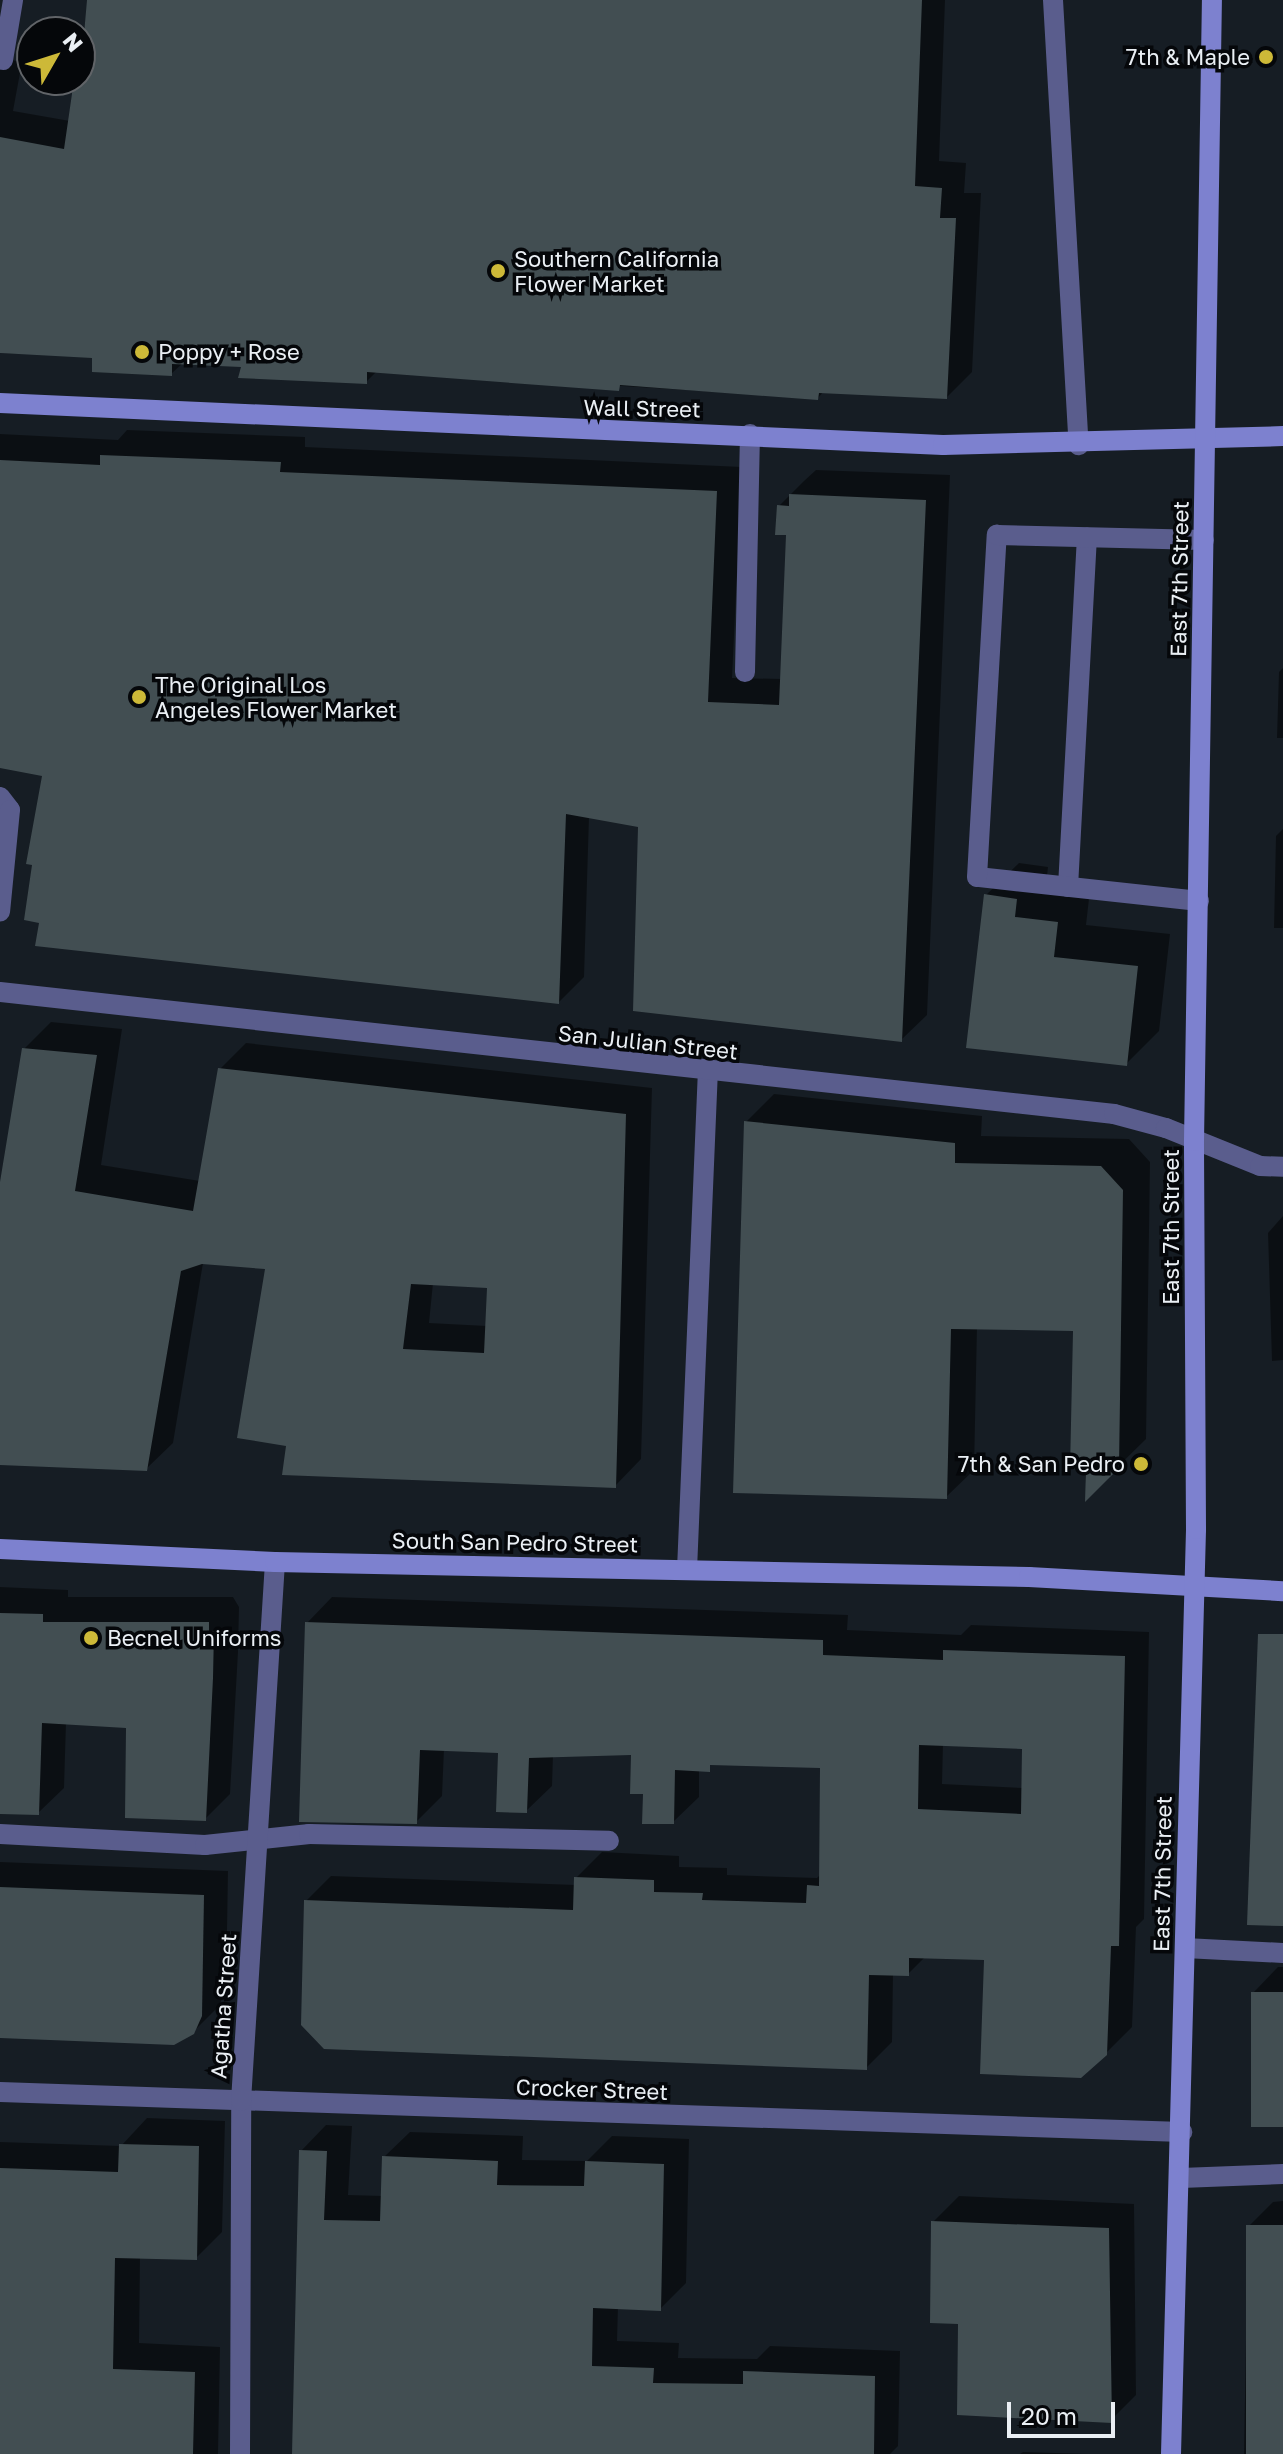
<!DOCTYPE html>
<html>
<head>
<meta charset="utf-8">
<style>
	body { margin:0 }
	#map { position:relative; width:1283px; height:2454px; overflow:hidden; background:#161d24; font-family:"Golos Text",sans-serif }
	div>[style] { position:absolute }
	.shadow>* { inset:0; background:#0007 }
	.building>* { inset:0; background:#424e52; transform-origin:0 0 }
	.lane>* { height:20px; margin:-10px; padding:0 10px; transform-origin:10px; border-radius:10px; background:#5a5d8d }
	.street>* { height:20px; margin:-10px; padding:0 10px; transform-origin:10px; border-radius:10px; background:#5a5d8d }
	.secondary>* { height:20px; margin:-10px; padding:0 10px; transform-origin:10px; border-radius:10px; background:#7d81cf }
	.dots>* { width:22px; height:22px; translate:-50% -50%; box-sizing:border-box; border:4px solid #05070a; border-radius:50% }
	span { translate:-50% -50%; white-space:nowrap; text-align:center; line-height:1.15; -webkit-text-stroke:7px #05070a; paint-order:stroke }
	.poi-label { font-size:22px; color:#eaeff4 }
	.right { translate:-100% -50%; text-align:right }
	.left { translate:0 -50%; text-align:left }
	.street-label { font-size:22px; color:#eaeff4 }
	.north { position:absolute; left:16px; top:16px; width:80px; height:80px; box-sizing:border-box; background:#05070a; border:2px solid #616468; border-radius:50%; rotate:51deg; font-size:22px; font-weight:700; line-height:32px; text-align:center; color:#eaeff4 }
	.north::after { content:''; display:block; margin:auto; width:28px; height:36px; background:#cdb938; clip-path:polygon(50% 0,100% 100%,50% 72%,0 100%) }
	.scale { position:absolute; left:1007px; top:2402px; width:108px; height:36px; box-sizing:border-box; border:4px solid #eaeff4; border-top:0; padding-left:10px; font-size:24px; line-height:28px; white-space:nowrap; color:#eaeff4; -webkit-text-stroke:6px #05070a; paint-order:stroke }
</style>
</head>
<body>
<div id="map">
	<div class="shadow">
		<i style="clip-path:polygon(89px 0,945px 0,939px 161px,966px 163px,964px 193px,981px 193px,972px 372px,947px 397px,824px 391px,818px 398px,377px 371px,366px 382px,244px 365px,183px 363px,171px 374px,94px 356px,0 353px,0 58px,22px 62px,13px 111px,70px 121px)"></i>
		<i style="clip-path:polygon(127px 430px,305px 437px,305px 447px,742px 467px,732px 678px,782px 679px,788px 533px,779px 506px,804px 481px,816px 470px,950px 475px,927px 1015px,901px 1040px,640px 826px,589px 817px,584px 977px,559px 1002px,41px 922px,44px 775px,0 767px,0 434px,118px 440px)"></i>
		<i style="clip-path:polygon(1283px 668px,1283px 738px,1277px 738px,1279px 672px)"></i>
		<i style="clip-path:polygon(1283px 829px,1283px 928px,1274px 928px,1276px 836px)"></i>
		<i style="clip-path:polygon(1019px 863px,1048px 867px,1046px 885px,1090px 890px,1086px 925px,1170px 934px,1159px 1031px,1126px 1064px,986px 895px)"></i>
		<i style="clip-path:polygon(evenodd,51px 1022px,122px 1029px,101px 1165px,200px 1181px,220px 1069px,246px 1043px,652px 1088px,641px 1459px,615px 1486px,288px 1444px,267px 1267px,203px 1263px,173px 1443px,146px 1469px,0 1463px,0 1195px,24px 1049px,51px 1022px,433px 1283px,489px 1286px,487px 1326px,429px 1323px,433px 1283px)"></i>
		<i style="clip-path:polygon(774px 1094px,982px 1116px,981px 1136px,1129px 1139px,1150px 1162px,1146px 1439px,1087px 1497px,1075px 1329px,977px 1327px,974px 1470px,946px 1497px,746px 1122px)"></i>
		<i style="clip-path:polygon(1283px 1216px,1283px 1360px,1272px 1361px,1268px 1233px)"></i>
		<i style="clip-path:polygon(0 1587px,68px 1590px,68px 1597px,233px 1597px,239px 1607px,238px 1652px,230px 1794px,205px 1819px,128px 1726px,66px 1723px,64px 1788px,38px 1813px,0 1812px)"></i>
		<i style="clip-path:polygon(evenodd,332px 1597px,848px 1615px,847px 1630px,961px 1635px,971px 1625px,1149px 1632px,1144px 1919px,1136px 1927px,1132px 2027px,1106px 2053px,986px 1958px,925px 1957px,908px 1974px,893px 1974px,892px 2042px,866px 2068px,306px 1901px,331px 1876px,576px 1885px,576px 1878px,602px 1852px,679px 1856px,679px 1867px,727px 1868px,727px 1875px,817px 1878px,821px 1874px,822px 1767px,716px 1763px,699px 1769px,699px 1797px,673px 1822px,645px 1792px,633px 1753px,553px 1755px,552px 1786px,526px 1811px,500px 1751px,444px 1749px,442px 1796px,416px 1822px,307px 1623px,332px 1597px,943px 1744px,1024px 1747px,1023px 1788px,942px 1784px,943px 1744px)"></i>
		<i style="clip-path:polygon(0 1862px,228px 1871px,226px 1989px,219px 2006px,193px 2032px,0 2036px)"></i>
		<i style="clip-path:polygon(1278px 1967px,1283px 1967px,1283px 2123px,1253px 1993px)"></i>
		<i style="clip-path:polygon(147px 2118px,225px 2121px,222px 2232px,196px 2258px,140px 2257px,139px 2343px,220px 2347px,218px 2454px,0 2454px,0 2142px,121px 2146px)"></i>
		<i style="clip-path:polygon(326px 2125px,352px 2126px,348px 2195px,383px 2196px,384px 2157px,410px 2132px,523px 2136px,522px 2160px,587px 2161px,612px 2136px,689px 2139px,686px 2283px,660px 2309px,618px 2307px,617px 2341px,679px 2343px,678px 2358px,757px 2359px,770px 2346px,900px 2351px,898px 2446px,890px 2454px,295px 2454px,301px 2151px)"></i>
		<i style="clip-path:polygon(959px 2196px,1134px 2204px,1136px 2395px,1111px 2420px,960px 2322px,933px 2222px)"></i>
		<i style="clip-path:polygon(1283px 2201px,1283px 2454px,1244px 2454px,1248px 2227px,1273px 2202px)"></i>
		<i style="clip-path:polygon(1023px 2452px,1087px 2454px,1020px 2454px)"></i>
	</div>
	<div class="building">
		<i style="clip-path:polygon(87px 0,922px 0,915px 186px,942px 188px,940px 218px,956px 218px,947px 399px,819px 393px,818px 400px,620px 385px,619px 391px,367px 372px,367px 384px,238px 378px,241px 367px,172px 364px,172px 376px,92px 372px,92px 358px,0 353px,0 137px,64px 149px,74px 80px,80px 80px)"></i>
		<i style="clip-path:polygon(100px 455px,281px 462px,280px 472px,717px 491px,708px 702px,779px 705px,786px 535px,775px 535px,777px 505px,789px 506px,789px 494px,926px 500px,902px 1042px,633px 1011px,638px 827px,566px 814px,559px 1004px,35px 946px,39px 923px,24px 920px,32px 865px,26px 864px,42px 776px,0 768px,0 460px,100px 465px)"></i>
		<i style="clip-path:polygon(984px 894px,1017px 899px,1015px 917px,1058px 922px,1054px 957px,1138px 966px,1127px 1066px,966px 1048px)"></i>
		<i style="clip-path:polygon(evenodd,22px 1048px,97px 1055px,75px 1191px,193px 1211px,218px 1068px,626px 1114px,616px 1488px,282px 1475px,286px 1446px,237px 1438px,265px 1269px,202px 1264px,181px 1271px,147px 1471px,0 1465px,0 1182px,22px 1048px,411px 1284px,487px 1288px,484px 1353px,403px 1349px,411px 1284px)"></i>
		<i style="clip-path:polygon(744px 1121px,955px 1143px,955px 1163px,1101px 1166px,1123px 1190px,1119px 1468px,1085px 1502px,1086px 1469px,1070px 1469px,1073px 1331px,951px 1329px,947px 1499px,733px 1493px)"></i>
		<i style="clip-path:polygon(0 1613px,43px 1614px,43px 1622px,209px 1622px,209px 1631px,214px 1631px,213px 1678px,206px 1821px,125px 1818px,126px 1728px,42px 1723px,39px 1815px,0 1814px)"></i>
		<i style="clip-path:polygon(evenodd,305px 1622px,823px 1640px,823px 1655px,943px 1660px,943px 1650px,1125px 1656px,1119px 1946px,1111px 1946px,1107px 2055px,1081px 2078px,980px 2074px,984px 1960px,909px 1958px,909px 1976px,869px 1975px,867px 2070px,324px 2049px,301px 2025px,304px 1900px,573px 1910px,574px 1877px,654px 1880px,654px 1892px,703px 1893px,702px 1900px,806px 1903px,807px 1885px,819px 1886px,820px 1768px,710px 1765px,710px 1772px,675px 1770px,674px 1824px,642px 1824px,643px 1794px,630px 1794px,631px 1755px,529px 1758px,527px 1813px,496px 1812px,498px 1753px,420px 1750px,417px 1824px,299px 1822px,305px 1622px,919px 1745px,1022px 1749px,1021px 1814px,918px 1809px,919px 1745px)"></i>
		<i style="clip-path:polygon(1258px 1634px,1283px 1634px,1283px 1926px,1247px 1925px)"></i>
		<i style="clip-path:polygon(0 1887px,204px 1895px,202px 2016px,194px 2034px,174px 2045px,0 2038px)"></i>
		<i style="left:1251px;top:1992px;width:32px;height:135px"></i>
		<i style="clip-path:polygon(119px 2144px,199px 2146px,197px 2260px,115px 2258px,113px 2369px,195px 2372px,193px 2454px,0 2454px,0 2168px,118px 2172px)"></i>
		<i style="clip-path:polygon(299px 2150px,327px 2151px,324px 2220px,380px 2221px,382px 2156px,498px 2161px,497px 2185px,584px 2186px,585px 2161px,664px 2164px,661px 2311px,593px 2308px,592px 2366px,654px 2368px,653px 2383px,743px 2384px,743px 2371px,875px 2376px,874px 2454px,292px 2454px)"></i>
		<i style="clip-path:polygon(931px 2221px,1109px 2228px,1112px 2423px,957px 2415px,958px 2324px,930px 2323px)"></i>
		<i style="left:1283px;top:2225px;width:229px;height:37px;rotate:90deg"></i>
	</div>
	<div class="lane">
		<i style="left:1053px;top:0;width:446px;rotate:86.7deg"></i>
		<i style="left:3px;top:60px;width:61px;rotate:-80.5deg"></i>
		<i style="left:745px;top:672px;width:238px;rotate:-88.8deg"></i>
		<i style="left:0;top:797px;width:16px;rotate:52deg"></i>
		<i style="left:10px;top:810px;width:102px;rotate:95.6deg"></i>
		<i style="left:1068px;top:887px;width:350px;rotate:-86.9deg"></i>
		<i style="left:1199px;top:901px;width:223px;rotate:-173.8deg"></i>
		<i style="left:977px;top:877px;width:343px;rotate:-86.7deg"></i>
		<i style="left:997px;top:535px;width:207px;rotate:1.4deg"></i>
		<i style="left:687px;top:1570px;width:497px;rotate:-87.6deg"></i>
		<i style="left:0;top:1834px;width:205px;rotate:3.1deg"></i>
		<i style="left:205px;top:1845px;width:105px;rotate:-6deg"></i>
		<i style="left:309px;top:1834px;width:300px;rotate:1.3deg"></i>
		<i style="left:1185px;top:1948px;width:98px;rotate:2.9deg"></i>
	</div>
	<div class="street">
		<i style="left:0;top:992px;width:1121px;rotate:6.25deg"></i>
		<i style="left:1114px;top:1114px;width:54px;rotate:15.1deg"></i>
		<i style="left:1166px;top:1128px;width:101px;rotate:22deg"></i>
		<i style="left:1260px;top:1166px;width:23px;rotate:2deg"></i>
		<i style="left:0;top:2092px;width:1183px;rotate:1.94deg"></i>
		<i style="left:1181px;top:2178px;width:102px;rotate:-2.2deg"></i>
		<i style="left:240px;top:2454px;width:353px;rotate:-89.8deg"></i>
		<i style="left:241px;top:2101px;width:540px;rotate:-86.39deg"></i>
	</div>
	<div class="secondary">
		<i style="left:0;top:403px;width:944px;rotate:2.55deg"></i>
		<i style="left:943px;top:445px;width:340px;rotate:-1.5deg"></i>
		<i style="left:0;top:1549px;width:275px;rotate:2.7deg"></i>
		<i style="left:275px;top:1562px;width:754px;rotate:1.14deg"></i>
		<i style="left:1029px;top:1577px;width:254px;rotate:3.2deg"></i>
		<i style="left:1171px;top:2454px;width:925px;rotate:-88.45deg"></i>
		<i style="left:1196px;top:1529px;width:388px;rotate:-90.3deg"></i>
		<i style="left:1194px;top:1141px;width:1141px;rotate:-89.1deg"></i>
	</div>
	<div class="dots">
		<i style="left:1266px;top:57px;background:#cdb938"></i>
		<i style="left:498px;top:271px;background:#cdb938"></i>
		<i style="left:142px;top:352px;background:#cdb938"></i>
		<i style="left:139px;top:697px;background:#cdb938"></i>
		<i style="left:1141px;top:1464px;background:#cdb938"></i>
		<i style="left:91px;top:1638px;background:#cdb938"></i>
	</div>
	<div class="poi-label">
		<span class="right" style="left:1250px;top:57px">7th &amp; Maple</span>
		<span class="left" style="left:514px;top:271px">Southern California<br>Flower Market</span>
		<span class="left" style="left:158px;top:352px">Poppy + Rose</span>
		<span class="left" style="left:155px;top:697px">The Original Los<br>Angeles Flower Market</span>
		<span class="right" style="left:1125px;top:1464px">7th &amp; San Pedro</span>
		<span class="left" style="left:107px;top:1638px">Becnel Uniforms</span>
	</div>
	<div class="street-label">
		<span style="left:642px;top:408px;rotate:1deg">Wall Street</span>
		<span style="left:1179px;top:579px;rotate:-89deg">East 7th Street</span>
		<span style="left:648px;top:1042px;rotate:6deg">San Julian Street</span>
		<span style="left:1171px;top:1227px;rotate:-90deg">East 7th Street</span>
		<span style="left:515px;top:1542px;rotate:1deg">South San Pedro Street</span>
		<span style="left:1162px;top:1874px;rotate:-89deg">East 7th Street</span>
		<span style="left:223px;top:2006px;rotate:-86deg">Agatha Street</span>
		<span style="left:592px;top:2089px;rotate:2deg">Crocker Street</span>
	</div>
	<div class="north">N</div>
	<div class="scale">20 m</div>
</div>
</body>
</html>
